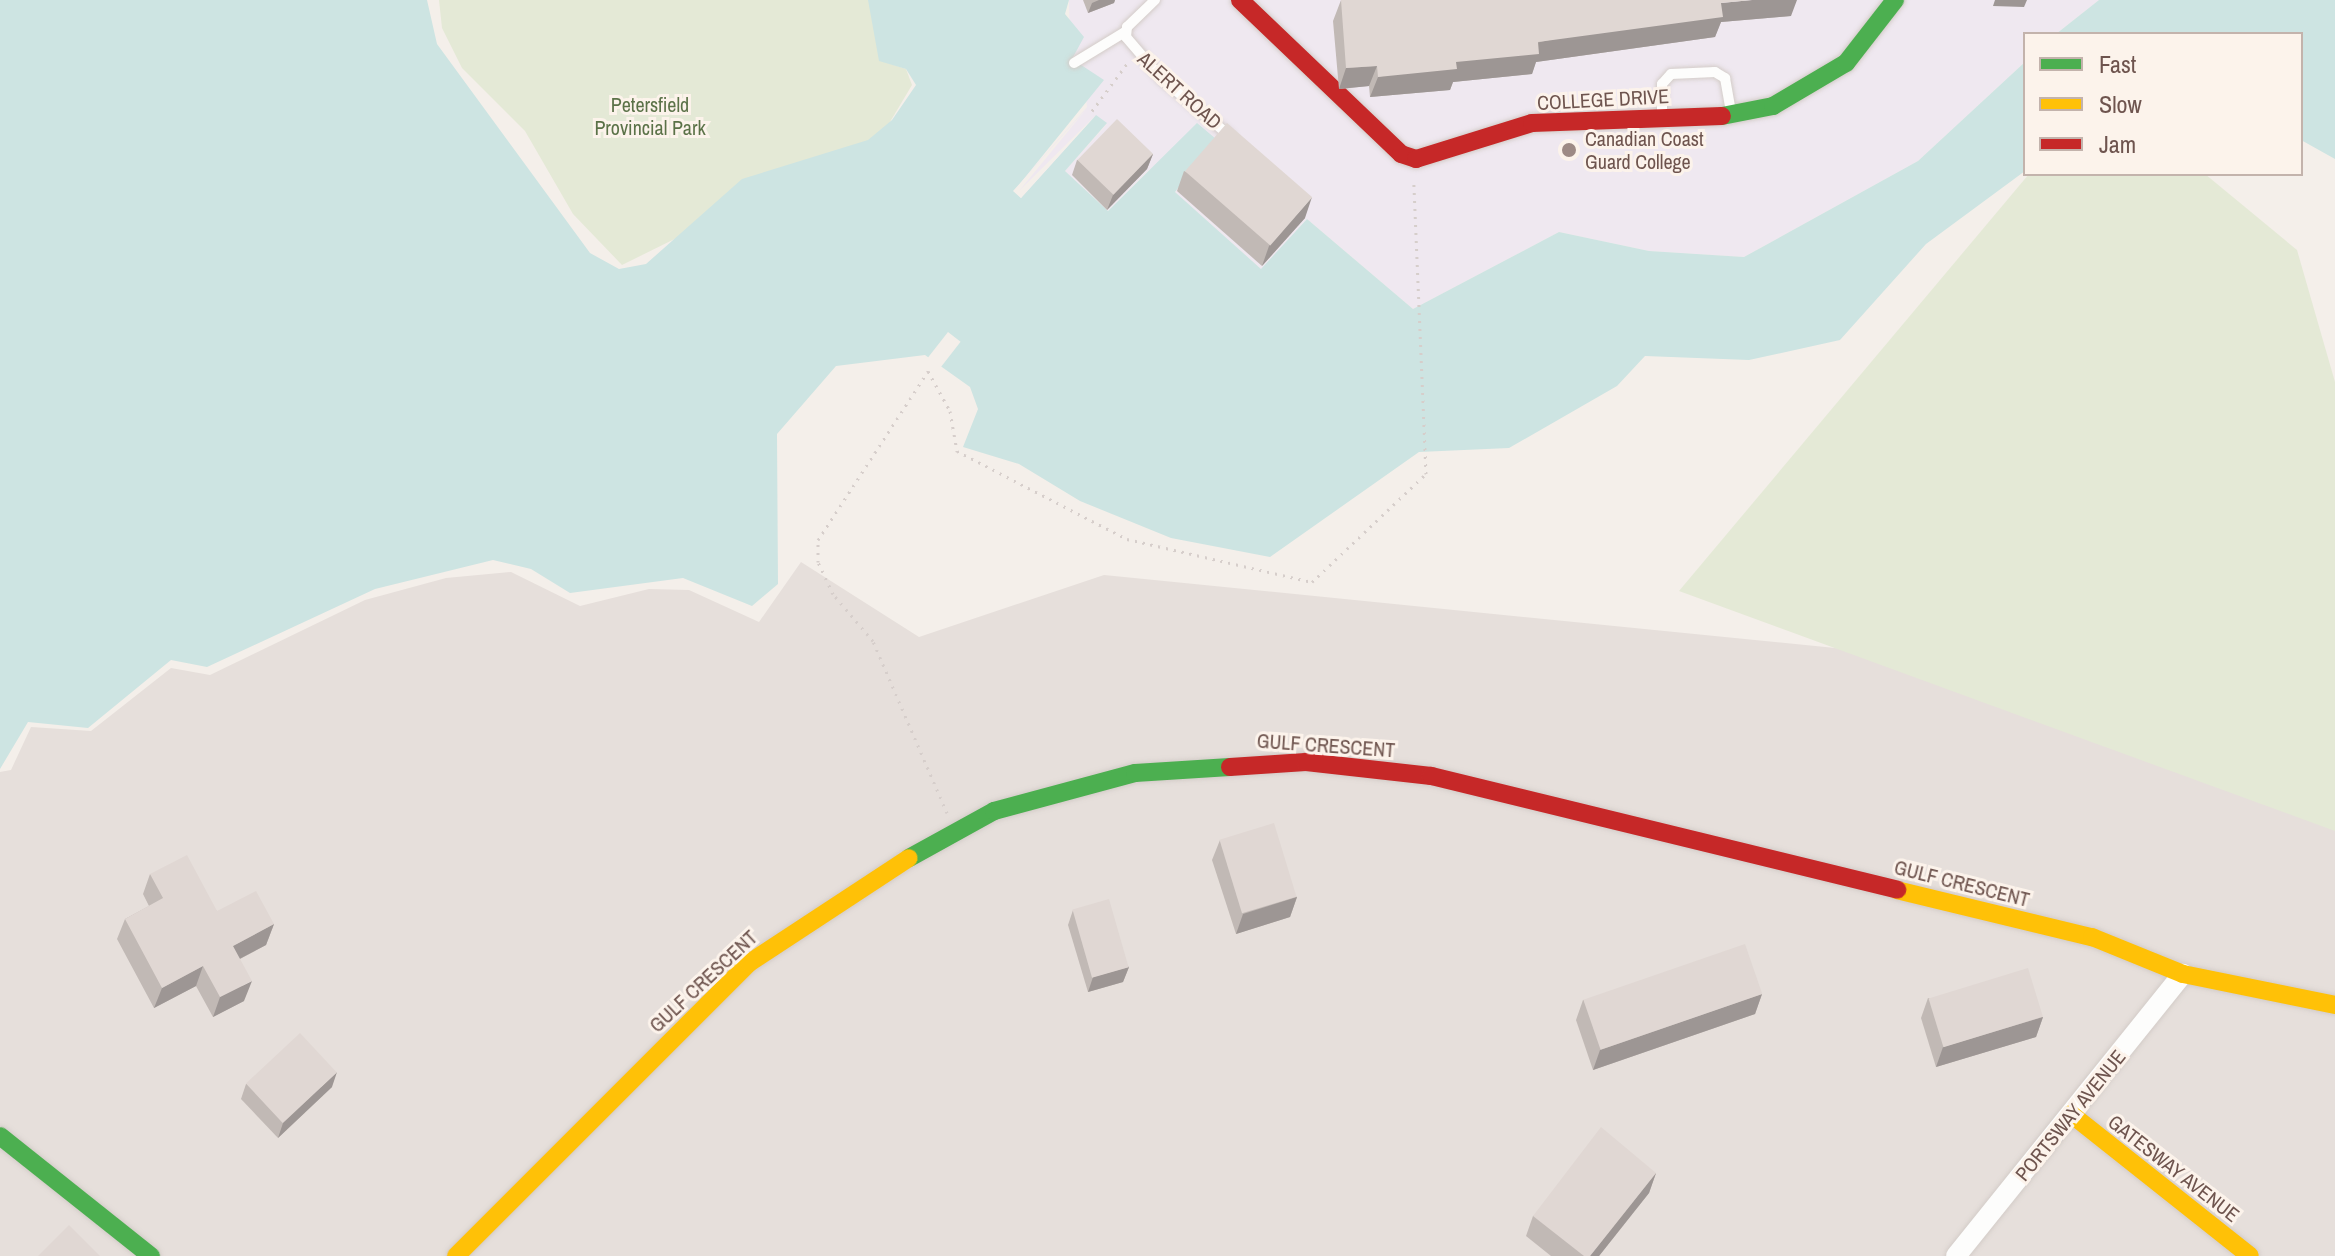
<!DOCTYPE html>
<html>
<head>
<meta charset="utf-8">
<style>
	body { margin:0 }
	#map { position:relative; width:2335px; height:1256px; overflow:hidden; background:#f4efea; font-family:"Archivo Narrow",sans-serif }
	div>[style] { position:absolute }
	.industrial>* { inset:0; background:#e6dfdb }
	.education>* { inset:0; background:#efe8f0 }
	.green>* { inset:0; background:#e4e9d6 }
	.water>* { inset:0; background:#cde4e2 }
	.pier>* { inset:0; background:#f4efea; transform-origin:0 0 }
	.path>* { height:3px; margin-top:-1.5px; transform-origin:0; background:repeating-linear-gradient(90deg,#d6cecb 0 2px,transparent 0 8px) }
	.roads { filter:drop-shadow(0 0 2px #d3ccc8) drop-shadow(0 0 2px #d3ccc8) }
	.lane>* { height:10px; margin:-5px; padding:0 5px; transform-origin:5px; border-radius:5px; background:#fdfdfc }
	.street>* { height:20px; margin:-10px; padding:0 10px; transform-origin:10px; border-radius:10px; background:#fdfdfc }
	.fast>* { height:18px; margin:-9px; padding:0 9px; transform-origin:9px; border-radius:9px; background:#4caf50 }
	.slow>* { height:18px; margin:-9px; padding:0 9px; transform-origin:9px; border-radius:9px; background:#ffc107 }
	.jam>* { height:18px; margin:-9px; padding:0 9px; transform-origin:9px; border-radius:9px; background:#c62828 }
	.wall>* { inset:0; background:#c1b9b5 }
	.shaded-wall>* { inset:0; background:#9d9694 }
	.building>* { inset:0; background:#e0d7d3; transform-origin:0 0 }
	.dots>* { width:22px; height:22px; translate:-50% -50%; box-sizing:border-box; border:4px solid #fcf3eb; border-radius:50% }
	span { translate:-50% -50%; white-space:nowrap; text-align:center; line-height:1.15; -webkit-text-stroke:6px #fcf3eb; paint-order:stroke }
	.street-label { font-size:20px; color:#6e544e }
	.park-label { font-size:20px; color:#5b7248 }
	.poi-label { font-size:20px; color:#6e544e }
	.left { translate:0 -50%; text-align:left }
	.legend { position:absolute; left:2023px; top:32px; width:280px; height:144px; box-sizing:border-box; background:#fcf3eb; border:2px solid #c3b3ac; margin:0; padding:10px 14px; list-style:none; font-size:24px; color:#6e544e }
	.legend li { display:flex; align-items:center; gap:16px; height:40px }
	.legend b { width:40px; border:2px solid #c3b3ac }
</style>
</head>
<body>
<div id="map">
	<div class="industrial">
		<i style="clip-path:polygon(801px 562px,919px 637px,1104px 575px,2335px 698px,2335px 1256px,0 1256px,0 772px,11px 770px,31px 727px,91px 731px,171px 668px,210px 675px,365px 600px,446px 578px,511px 572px,580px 606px,649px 589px,689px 590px,759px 622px)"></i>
	</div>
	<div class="education">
		<i style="clip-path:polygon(1069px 0,2099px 0,2056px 34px,2025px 34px,2025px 62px,1918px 161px,1744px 257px,1649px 251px,1559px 232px,1413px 309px,1307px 219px,1262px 270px,1175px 192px,1216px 139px,1149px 170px,1108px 211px,1065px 171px,1107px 124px,1021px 198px,1013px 191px,1087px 107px,1083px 69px,1070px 54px)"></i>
	</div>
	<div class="green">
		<i style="clip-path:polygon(439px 0,875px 0,882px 61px,906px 69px,912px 85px,881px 137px,622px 265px,573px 214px,525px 131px,462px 68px,442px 28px)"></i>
		<i style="clip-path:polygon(2029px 174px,2205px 174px,2297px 250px,2335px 382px,2335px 831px,1679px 591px)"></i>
	</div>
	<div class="water">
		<i style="clip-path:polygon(0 0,427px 0,437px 44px,590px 253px,619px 269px,646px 264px,742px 179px,868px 140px,892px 120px,916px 85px,906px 69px,879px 61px,868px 0,1069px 0,1065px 14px,1084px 37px,1072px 59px,1104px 80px,1014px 191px,1021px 198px,1096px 115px,1107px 123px,1065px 171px,1108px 211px,1197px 123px,1216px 139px,1175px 192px,1261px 269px,1307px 219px,1413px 309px,1559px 232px,1649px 251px,1744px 257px,1918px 161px,2025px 62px,2025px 171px,1926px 244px,1840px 340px,1749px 360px,1645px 356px,1617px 386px,1509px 448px,1419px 452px,1270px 557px,1171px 538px,1080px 501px,1019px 464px,963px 447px,978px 409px,970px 387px,925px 355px,836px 366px,777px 434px,778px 584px,752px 606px,683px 578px,570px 593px,531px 569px,493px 560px,375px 589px,207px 667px,171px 660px,88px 728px,28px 722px,0 769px)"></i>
		<i style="clip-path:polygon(2099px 0,2335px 0,2335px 159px,2301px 140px,2301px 34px,2056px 34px)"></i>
	</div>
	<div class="pier">
		<i style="clip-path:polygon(1088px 107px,1019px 191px,1096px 115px,1021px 198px,1013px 191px)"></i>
		<i style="left:948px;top:332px;width:16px;height:36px;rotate:38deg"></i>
	</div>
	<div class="path">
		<i style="left:1092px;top:111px;width:62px;rotate:-53.5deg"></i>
		<i style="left:947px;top:813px;width:187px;rotate:-113.3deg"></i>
		<i style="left:873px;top:641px;width:62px;rotate:-130.4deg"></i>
		<i style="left:833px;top:594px;width:35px;rotate:-115deg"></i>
		<i style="left:818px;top:562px;width:22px;rotate:-90deg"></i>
		<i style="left:818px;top:540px;width:202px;rotate:-56.9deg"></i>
		<i style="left:928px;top:371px;width:46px;rotate:61.2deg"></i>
		<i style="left:950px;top:411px;width:41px;rotate:80.1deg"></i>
		<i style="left:957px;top:451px;width:191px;rotate:27.4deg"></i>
		<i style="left:1127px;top:539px;width:190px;rotate:13.1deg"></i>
		<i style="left:1312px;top:582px;width:157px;rotate:-43.5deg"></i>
		<i style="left:1426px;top:474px;width:291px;rotate:-92.4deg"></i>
	</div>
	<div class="roads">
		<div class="lane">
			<i style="left:1155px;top:0;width:39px;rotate:136deg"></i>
			<i style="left:1127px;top:27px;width:10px;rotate:96deg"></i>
			<i style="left:1126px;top:37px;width:55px;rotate:49.4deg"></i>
			<i style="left:1162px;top:79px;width:89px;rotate:40deg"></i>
			<i style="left:1074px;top:63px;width:60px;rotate:-31.3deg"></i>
			<i style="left:1662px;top:116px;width:32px;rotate:-90deg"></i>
			<i style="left:1662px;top:84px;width:13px;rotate:-48deg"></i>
			<i style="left:1671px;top:74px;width:44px;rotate:-2.6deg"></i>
			<i style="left:1715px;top:72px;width:12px;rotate:31deg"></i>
			<i style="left:1725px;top:78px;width:36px;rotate:80deg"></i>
		</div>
		<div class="street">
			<i style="left:1956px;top:1256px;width:362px;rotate:-51.2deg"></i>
		</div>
		<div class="fast">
			<i style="left:1722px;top:116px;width:52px;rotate:-11.1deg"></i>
			<i style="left:1773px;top:106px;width:85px;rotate:-30.5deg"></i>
			<i style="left:1846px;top:63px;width:80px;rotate:-52.1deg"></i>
			<i style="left:909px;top:858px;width:97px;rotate:-28.9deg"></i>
			<i style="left:994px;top:811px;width:146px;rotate:-15.1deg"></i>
			<i style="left:1135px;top:773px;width:95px;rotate:-3.6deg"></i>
			<i style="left:0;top:1136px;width:193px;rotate:38.5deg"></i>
		</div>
		<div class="slow">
			<i style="left:1897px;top:890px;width:201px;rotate:13.6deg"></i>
			<i style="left:2092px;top:937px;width:98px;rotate:22.1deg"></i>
			<i style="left:2183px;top:974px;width:155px;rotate:11.5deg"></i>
			<i style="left:2071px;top:1114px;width:228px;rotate:38.4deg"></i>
			<i style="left:456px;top:1256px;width:414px;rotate:-45deg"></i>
			<i style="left:749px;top:963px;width:191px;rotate:-33.3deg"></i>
		</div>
		<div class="jam">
			<i style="left:1240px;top:0;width:223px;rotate:43.7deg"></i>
			<i style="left:1401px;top:154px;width:16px;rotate:18deg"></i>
			<i style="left:1416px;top:159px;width:121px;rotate:-17.2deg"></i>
			<i style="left:1532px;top:123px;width:190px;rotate:-2.1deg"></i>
			<i style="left:1230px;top:767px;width:76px;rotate:-3.8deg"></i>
			<i style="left:1306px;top:762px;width:126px;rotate:6.4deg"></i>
			<i style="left:1431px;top:776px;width:480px;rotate:13.7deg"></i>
		</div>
	</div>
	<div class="wall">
		<i style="clip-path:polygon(1083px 0,1115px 0,1114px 3px,1088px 13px)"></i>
		<i style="clip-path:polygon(1341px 0,1791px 16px,1721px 22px,1715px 37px,1536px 62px,1532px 74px,1453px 82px,1450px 90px,1370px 97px,1369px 86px,1339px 89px,1333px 21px)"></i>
		<i style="clip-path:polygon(1153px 154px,1147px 169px,1107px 210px,1072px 175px,1077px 160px)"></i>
		<i style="clip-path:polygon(1184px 171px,1305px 218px,1262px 266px,1177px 191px)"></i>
		<i style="clip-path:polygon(1220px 840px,1297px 897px,1290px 917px,1236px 934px,1212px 860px)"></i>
		<i style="clip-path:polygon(150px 874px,217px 911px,274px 924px,266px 945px,240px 959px,244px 1001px,213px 1017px,196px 986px,154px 1008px,117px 939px,125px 919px,149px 906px,143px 894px)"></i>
		<i style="clip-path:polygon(1073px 910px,1129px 967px,1123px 982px,1088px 992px,1068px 925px)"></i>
		<i style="clip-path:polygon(1762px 994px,1755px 1014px,1593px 1070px,1576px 1020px,1583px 1000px)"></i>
		<i style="clip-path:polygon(1928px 998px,2043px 1017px,2036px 1037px,1936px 1067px,1921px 1018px)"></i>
		<i style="clip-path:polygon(246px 1084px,332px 1087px,278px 1138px,241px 1099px)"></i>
		<i style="clip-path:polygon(1656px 1173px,1649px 1193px,1599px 1256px,1551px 1256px,1526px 1236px,1533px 1216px)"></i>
	</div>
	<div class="shaded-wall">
		<i style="clip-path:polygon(1099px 0,1115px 0,1114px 3px,1088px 13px,1092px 3px)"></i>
		<i style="clip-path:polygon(1752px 0,1797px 0,1791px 16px,1721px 22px,1715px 37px,1536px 62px,1532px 74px,1453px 82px,1450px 90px,1370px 97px,1378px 77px,1721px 3px)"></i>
		<i style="clip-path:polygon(1995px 0,2027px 0,2024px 7px,1993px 6px)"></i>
		<i style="clip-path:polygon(1377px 66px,1369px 86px,1339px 89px,1346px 68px)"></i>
		<i style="clip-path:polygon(1153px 154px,1147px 169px,1107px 210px,1113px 195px)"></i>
		<i style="clip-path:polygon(1312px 197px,1305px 218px,1262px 266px,1269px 246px)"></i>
		<i style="clip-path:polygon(1297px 897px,1290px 917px,1236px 934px,1243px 914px)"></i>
		<i style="clip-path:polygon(274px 924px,266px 945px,226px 966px,233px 946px)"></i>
		<i style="clip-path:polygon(203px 966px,196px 986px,154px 1008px,162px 988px)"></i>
		<i style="clip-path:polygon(1129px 967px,1123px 982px,1088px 992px,1093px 977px)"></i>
		<i style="clip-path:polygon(252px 981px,244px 1001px,213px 1017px,220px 997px)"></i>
		<i style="clip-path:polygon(1762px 994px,1755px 1014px,1593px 1070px,1600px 1050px)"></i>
		<i style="clip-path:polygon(2043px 1017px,2036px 1037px,1936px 1067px,1943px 1047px)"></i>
		<i style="clip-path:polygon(337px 1072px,332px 1087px,278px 1138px,283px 1123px)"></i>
		<i style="clip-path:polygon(1656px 1173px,1649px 1193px,1599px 1256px,1590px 1256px)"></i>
	</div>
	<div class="building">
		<i style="clip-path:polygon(1341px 0,1752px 0,1721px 3px,1723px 17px,1538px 42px,1539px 54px,1456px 62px,1457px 69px,1378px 77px,1377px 66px,1346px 68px)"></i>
		<i style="left:1117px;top:119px;width:50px;height:57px;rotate:44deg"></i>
		<i style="left:1227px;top:123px;width:113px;height:64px;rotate:41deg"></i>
		<i style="left:1274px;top:823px;width:77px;height:57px;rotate:73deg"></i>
		<i style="clip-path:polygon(187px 855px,217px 911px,256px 891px,274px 924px,233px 946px,252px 981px,220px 997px,203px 966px,162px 988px,125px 919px,163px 898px,150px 874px)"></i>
		<i style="left:1109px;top:899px;width:71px;height:38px;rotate:74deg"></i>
		<i style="left:1745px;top:944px;width:53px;height:171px;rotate:71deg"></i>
		<i style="left:2028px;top:968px;width:51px;height:104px;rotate:73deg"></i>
		<i style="left:300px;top:1033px;width:54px;height:74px;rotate:47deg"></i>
		<i style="clip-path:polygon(1601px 1127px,1656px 1173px,1590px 1256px,1584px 1256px,1533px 1216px)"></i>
		<i style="clip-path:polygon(69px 1225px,100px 1256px,38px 1256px)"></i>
	</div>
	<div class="dots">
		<i style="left:1569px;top:150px;background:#9d8a85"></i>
	</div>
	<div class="street-label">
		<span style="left:1180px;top:90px;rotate:42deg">ALERT ROAD</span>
		<span style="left:1603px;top:99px;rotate:-3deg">COLLEGE DRIVE</span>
		<span style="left:1326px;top:745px;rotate:4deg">GULF CRESCENT</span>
		<span style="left:1962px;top:883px;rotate:14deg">GULF CRESCENT</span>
		<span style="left:703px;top:981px;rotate:-43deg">GULF CRESCENT</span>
		<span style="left:2070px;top:1115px;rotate:-51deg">PORTSWAY AVENUE</span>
		<span style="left:2174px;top:1168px;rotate:38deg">GATESWAY AVENUE</span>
	</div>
	<div class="park-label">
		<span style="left:650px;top:116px">Petersfield<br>Provincial Park</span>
	</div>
	<div class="poi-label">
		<span class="left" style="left:1585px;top:150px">Canadian Coast<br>Guard College</span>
	</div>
	<ul class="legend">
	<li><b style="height:10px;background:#4caf50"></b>Fast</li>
	<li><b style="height:10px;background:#ffc107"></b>Slow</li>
	<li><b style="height:10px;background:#c62828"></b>Jam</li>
	</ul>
</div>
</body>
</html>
